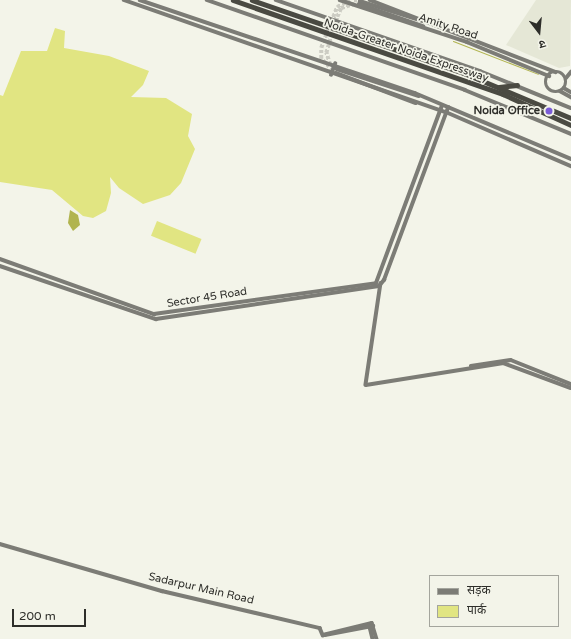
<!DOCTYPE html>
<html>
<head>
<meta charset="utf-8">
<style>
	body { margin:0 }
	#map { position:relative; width:571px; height:639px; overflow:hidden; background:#f3f4e9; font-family:"Varela Round","Noto Sans Devanagari",sans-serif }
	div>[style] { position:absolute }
	.built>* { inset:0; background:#e5e7d6 }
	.green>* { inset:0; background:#e1e582; transform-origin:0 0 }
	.water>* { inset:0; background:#b1b44f }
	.stream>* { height:1px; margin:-0.5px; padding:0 0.5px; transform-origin:0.5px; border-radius:0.5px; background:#b1b44f }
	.secondary-tunnel>* { height:3.5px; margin-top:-1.75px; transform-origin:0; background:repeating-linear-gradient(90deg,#ccccc3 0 3.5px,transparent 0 5.5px) }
	.secondary>* { height:3.5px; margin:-1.75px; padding:0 1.75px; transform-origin:1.75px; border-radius:1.75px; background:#7c7c76 }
	.secondary>.ring { margin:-1.75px; padding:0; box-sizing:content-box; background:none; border:3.5px solid #7c7c76; border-radius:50% }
	.highway>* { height:4.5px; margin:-2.25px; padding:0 2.25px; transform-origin:2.25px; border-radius:2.25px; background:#4a4a42 }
	.dots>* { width:11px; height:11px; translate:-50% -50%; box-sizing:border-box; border:2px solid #f3f4e9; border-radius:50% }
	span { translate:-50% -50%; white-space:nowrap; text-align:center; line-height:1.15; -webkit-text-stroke:3.5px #f3f4e9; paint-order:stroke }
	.street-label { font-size:11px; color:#2e2e2a }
	.poi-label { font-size:11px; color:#2e2e2a; font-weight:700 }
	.right { translate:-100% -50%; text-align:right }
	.legend { position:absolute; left:429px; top:575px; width:130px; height:52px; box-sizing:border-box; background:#f3f4e9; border:1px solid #a4a59d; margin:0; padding:5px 7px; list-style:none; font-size:12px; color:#2e2e2a }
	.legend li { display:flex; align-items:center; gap:8px; height:20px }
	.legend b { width:20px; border:1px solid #a4a59d }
	.north { position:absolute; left:519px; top:12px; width:40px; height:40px; -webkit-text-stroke:3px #f3f4e9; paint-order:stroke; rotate:164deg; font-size:11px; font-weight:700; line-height:16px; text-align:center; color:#2e2e2a }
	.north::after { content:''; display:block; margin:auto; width:14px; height:18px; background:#2e2e2a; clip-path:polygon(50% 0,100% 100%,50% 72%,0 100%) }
	.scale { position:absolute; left:12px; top:609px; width:74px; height:18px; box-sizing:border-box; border:2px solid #2e2e2a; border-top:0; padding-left:5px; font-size:12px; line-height:14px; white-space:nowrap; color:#2e2e2a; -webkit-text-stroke:3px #f3f4e9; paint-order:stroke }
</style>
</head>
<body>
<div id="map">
	<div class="built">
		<i style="clip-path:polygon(536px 0,571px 0,570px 66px,559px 68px,506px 45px)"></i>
	</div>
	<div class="green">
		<i style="clip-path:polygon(55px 28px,65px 31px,64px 48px,109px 56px,149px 71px,143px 85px,131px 97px,166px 98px,192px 114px,188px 136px,195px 149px,181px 183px,170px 195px,143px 204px,119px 188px,110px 177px,111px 193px,106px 211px,93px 218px,83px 216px,52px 190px,0 182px,0 95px,3px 96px,21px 51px,47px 51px)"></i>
		<i style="left:157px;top:221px;width:48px;height:16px;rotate:22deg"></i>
	</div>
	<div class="water">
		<i style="clip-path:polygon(70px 210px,78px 215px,80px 225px,73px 231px,68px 223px)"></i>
	</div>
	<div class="stream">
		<i style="left:453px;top:41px;width:91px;rotate:21.2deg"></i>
	</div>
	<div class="secondary-tunnel">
		<i style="left:354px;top:0;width:6px;rotate:9deg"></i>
		<i style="left:330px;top:65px;width:13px;rotate:-108deg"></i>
		<i style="left:326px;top:53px;width:38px;rotate:-73deg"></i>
		<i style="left:337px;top:17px;width:10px;rotate:-66deg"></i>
		<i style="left:341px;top:8px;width:14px;rotate:-17deg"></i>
		<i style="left:333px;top:71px;width:17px;rotate:-135deg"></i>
		<i style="left:321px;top:59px;width:11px;rotate:-90deg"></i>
		<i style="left:321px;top:48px;width:44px;rotate:-68.7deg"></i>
		<i style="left:337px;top:7px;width:15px;rotate:-28deg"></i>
	</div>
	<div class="secondary">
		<i style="left:124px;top:0;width:341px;rotate:19.2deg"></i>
		<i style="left:446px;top:112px;width:136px;rotate:23.4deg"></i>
		<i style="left:140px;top:0;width:290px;rotate:18.7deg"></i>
		<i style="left:415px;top:93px;width:169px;rotate:22.9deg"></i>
		<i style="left:207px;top:0;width:273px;rotate:19.2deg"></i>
		<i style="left:465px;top:90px;width:115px;rotate:22.5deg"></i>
		<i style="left:276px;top:0;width:216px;rotate:19.2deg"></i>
		<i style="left:480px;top:71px;width:98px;rotate:22.1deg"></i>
		<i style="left:340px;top:0;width:134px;rotate:18.3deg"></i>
		<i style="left:467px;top:42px;width:89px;rotate:22.5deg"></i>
		<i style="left:370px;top:0;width:199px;rotate:21.2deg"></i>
		<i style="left:360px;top:1px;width:89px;rotate:17.6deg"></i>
		<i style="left:359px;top:4px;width:68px;rotate:19deg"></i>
		<i style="left:337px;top:69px;width:86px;rotate:18.2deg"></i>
		<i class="ring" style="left:546px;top:72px;width:16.5px;height:16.5px"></i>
		<i style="left:336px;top:73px;width:85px;rotate:20.6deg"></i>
		<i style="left:331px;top:75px;width:12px;rotate:-70deg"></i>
		<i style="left:566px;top:78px;width:8px;rotate:-50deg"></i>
		<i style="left:564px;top:88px;width:8px;rotate:30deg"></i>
		<i style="left:560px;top:91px;width:13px;rotate:29deg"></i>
		<i style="left:0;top:259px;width:164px;rotate:19.7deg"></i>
		<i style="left:154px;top:314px;width:224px;rotate:-7.9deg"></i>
		<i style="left:376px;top:283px;width:189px;rotate:-69.6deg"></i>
		<i style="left:0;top:266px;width:165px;rotate:18.8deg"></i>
		<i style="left:156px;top:319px;width:225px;rotate:-8.4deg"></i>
		<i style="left:379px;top:286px;width:8px;rotate:-50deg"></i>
		<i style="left:384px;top:280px;width:184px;rotate:-69.6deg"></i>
		<i style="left:381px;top:283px;width:103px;rotate:98.4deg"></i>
		<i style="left:366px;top:385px;width:139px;rotate:-9.1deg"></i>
		<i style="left:503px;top:363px;width:72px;rotate:20.2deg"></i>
		<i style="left:471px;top:366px;width:40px;rotate:-8.5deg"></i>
		<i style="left:511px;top:360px;width:65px;rotate:21.8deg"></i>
		<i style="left:0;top:544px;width:169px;rotate:16.2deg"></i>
		<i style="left:162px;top:591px;width:162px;rotate:13.2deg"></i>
		<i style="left:320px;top:628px;width:8px;rotate:67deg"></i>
		<i style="left:323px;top:635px;width:50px;rotate:-13.8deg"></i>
		<i style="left:372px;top:623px;width:17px;rotate:73deg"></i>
		<i style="left:370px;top:627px;width:12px;rotate:76deg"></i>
		<i style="left:325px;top:635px;width:49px;rotate:-10.6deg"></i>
	</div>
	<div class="highway">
		<i style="left:233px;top:0;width:286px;rotate:19.2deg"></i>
		<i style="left:503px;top:94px;width:75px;rotate:24.5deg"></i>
		<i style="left:252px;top:0;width:224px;rotate:19deg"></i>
		<i style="left:464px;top:73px;width:116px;rotate:22.8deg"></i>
		<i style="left:499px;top:87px;width:18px;rotate:-6deg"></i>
	</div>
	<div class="dots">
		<i style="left:549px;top:111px;background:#7a5cd7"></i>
	</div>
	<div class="street-label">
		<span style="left:448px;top:27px;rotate:18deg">Amity Road</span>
		<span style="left:406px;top:51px;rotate:19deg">Noida-Greater Noida Expressway</span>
		<span style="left:207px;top:298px;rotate:-9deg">Sector 45 Road</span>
		<span style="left:201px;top:589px;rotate:13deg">Sadarpur Main Road</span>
	</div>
	<div class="poi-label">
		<span class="right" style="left:540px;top:111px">Noida Office</span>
	</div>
	<ul class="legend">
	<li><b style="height:5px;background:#7c7c76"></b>सड़क</li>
	<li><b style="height:11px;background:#e1e582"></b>पार्क</li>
	</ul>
	<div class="north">उ</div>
	<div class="scale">200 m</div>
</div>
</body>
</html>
